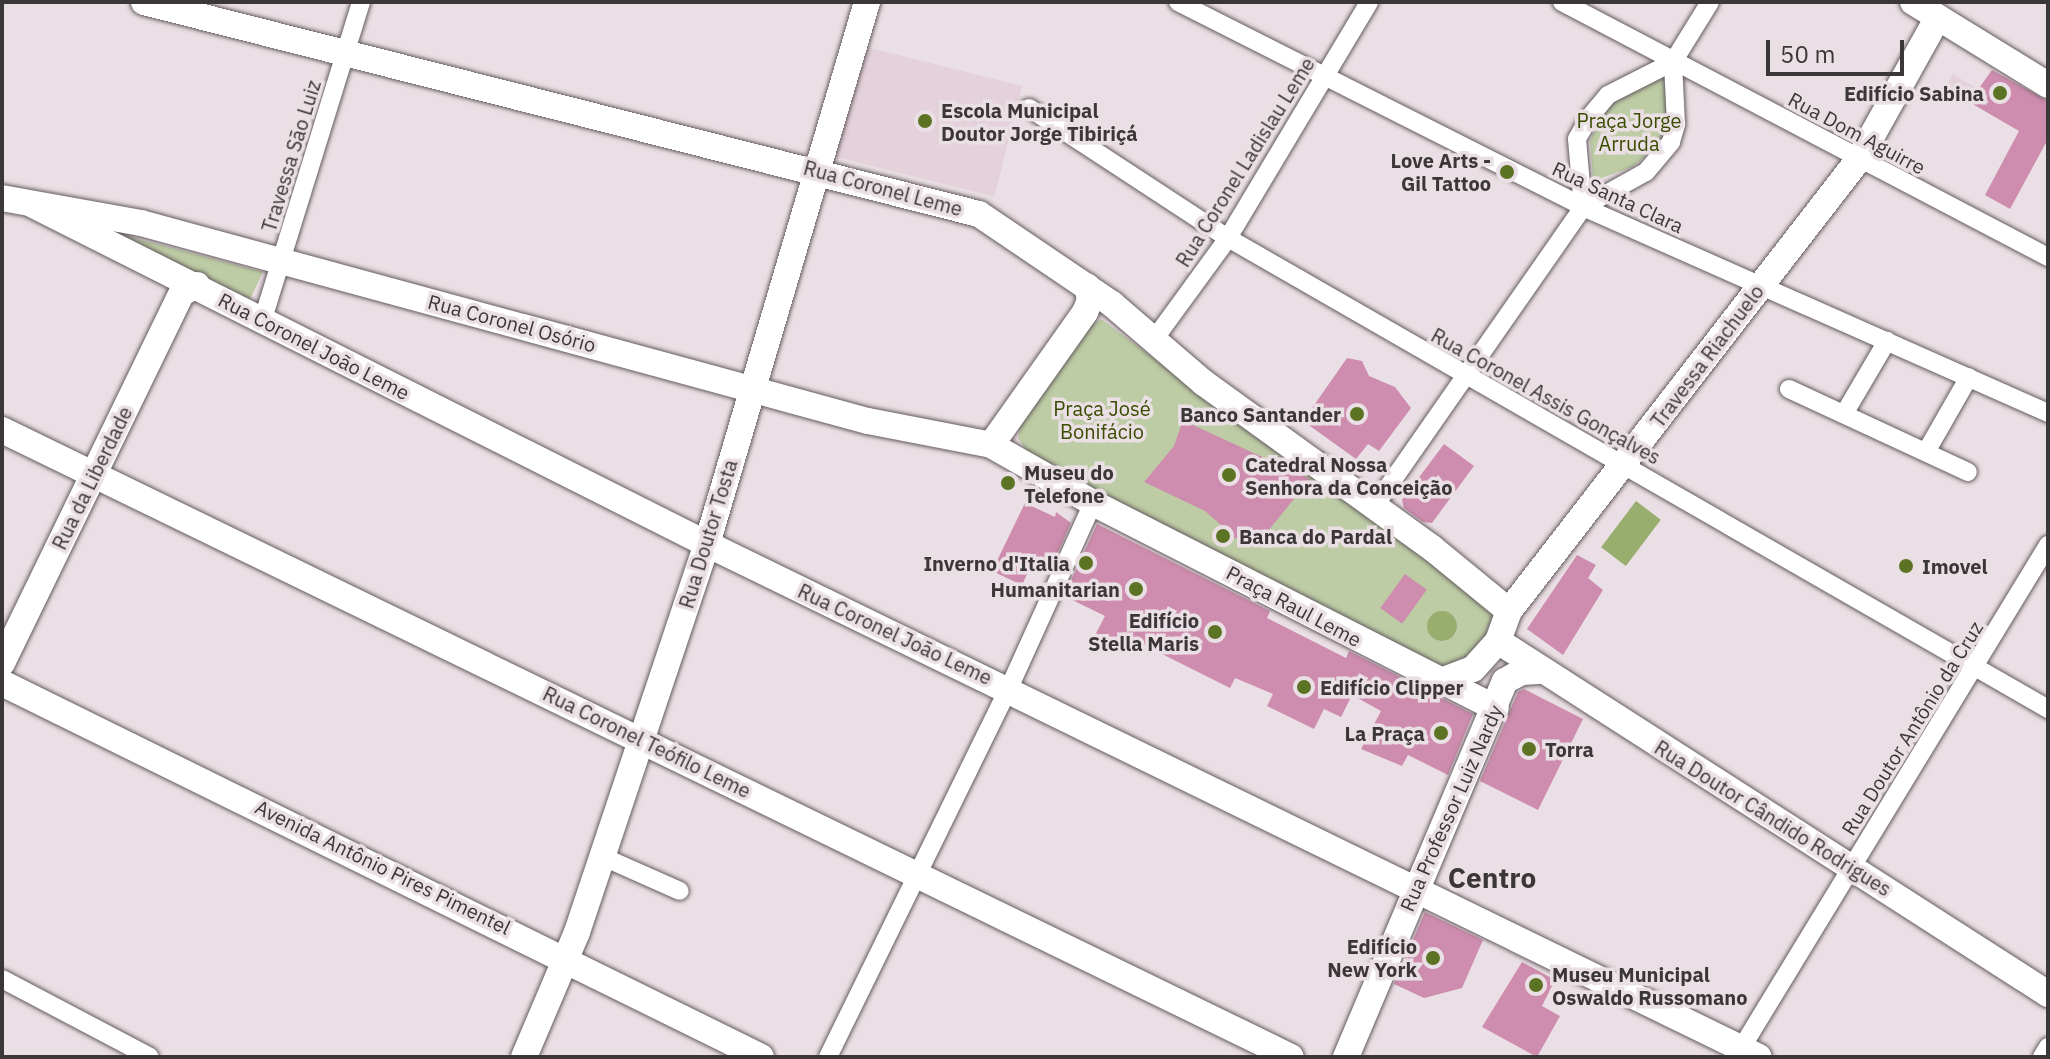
<!DOCTYPE html>
<html>
<head>
<meta charset="utf-8">
<style>
	body { margin:0 }
	#map { position:relative; width:2050px; height:1059px; overflow:hidden; background:#eadfe4; font-family:"IBM Plex Sans",sans-serif }
	div>[style] { position:absolute }
	.built>* { inset:0; background:#e4d1da; transform-origin:0 0 }
	.green>* { inset:0; background:#bdcca4 }
	.water>* { inset:0; background:#98ad6e; transform-origin:0 0 }
	.round { border-radius:50% }
	.building>* { inset:0; background:#ce8dae; transform-origin:0 0 }
	.roads { filter:drop-shadow(0 0 2px #645b5f) drop-shadow(0 0 2px #645b5f) }
	.street>* { height:18px; margin:-9px; padding:0 9px; transform-origin:9px; border-radius:9px; background:#fff }
	.secondary>* { height:26px; margin:-13px; padding:0 13px; transform-origin:13px; border-radius:13px; background:#fff }
	.dots>* { width:22px; height:22px; translate:-50% -50%; box-sizing:border-box; border:4px solid #eadfe4; border-radius:50% }
	span { translate:-50% -50%; white-space:nowrap; text-align:center; line-height:1.15; -webkit-text-stroke:7px #eadfe4; paint-order:stroke }
	.poi-label { font-size:20px; color:#3b3739; font-weight:700 }
	.right { translate:-100% -50%; text-align:right }
	.left { translate:0 -50%; text-align:left }
	.park-label { font-size:20px; color:#3a4c00 }
	.street-label { font-size:20px; color:#3b3739 }
	.district-label { font-size:28px; color:#3b3739; font-weight:700 }
	.frame { position:absolute; inset:0; border:4px solid #3b3739; pointer-events:none }
	.scale { position:absolute; left:1766px; top:40px; width:138px; height:36px; box-sizing:border-box; border:4px solid #3b3739; border-top:0; padding-left:10px; font-size:24px; line-height:28px; white-space:nowrap; color:#3b3739; -webkit-text-stroke:6px #eadfe4; paint-order:stroke }
</style>
</head>
<body>
<div id="map">
	<div class="built">
		<i style="left:862px;top:46px;width:165px;height:114px;rotate:14deg"></i>
		<i style="left:1953px;top:74px;width:26px;height:15px;rotate:32deg"></i>
	</div>
	<div class="green">
		<i style="clip-path:polygon(1663px 74px,1670px 120px,1663px 142px,1632px 167px,1593px 181px,1590px 141px,1604px 109px,1626px 90px)"></i>
		<i style="clip-path:polygon(112px 232px,263px 272px,249px 301px)"></i>
		<i style="clip-path:polygon(evenodd,1101px 319px,1492px 609px,1495px 625px,1472px 659px,1443px 670px,1123px 507px,1026px 450px,1018px 438px,1021px 422px,1091px 326px,1101px 319px,1429px 619px,1457px 623px,1456px 633px,1445px 641px,1428px 628px,1429px 619px)"></i>
	</div>
	<div class="water">
		<i style="left:1636px;top:501px;width:31px;height:58px;rotate:37deg"></i>
		<i class="round" style="left:1427px;top:611px;width:30px;height:30px"></i>
	</div>
	<div class="building">
		<i style="clip-path:polygon(1992px 70px,2048px 101px,2048px 139px,2010px 209px,1985px 195px,2019px 131px,1969px 102px)"></i>
		<i style="clip-path:polygon(1347px 358px,1362px 361px,1369px 376px,1395px 387px,1411px 408px,1379px 451px,1368px 444px,1356px 459px,1303px 421px)"></i>
		<i style="clip-path:polygon(1185px 414px,1193px 425px,1310px 479px,1264px 536px,1244px 540px,1216px 534px,1221px 525px,1205px 511px,1144px 482px,1174px 446px)"></i>
		<i style="clip-path:polygon(1444px 444px,1474px 466px,1432px 523px,1423px 522px,1404px 508px,1402px 500px)"></i>
		<i style="clip-path:polygon(1025px 503px,1055px 517px,1056px 512px,1071px 523px,1048px 574px,1031px 566px,1022px 585px,992px 571px)"></i>
		<i style="clip-path:polygon(1097px 524px,1270px 611px,1267px 618px,1346px 658px,1349px 651px,1473px 714px,1448px 775px,1408px 755px,1402px 766px,1361px 749px,1381px 711px,1352px 695px,1341px 717px,1324px 709px,1314px 729px,1267px 706px,1273px 694px,1235px 678px,1230px 688px,1130px 638px,1122px 653px,1093px 639px,1105px 616px,1064px 596px)"></i>
		<i style="clip-path:polygon(1577px 555px,1596px 565px,1588px 578px,1603px 590px,1563px 655px,1527px 629px)"></i>
		<i style="left:1405px;top:574px;width:27px;height:42px;rotate:36deg"></i>
		<i style="clip-path:polygon(1524px 689px,1583px 719px,1538px 810px,1480px 781px,1518px 692px)"></i>
		<i style="clip-path:polygon(1425px 912px,1483px 940px,1462px 988px,1424px 998px,1394px 984px)"></i>
		<i style="clip-path:polygon(1522px 962px,1555px 980px,1542px 1006px,1560px 1016px,1537px 1057px,1482px 1027px)"></i>
	</div>
	<div class="roads">
		<div class="street">
			<i style="left:1178px;top:2px;width:454px;rotate:26.8deg"></i>
			<i style="left:1583px;top:207px;width:509px;rotate:23.89deg"></i>
			<i style="left:1562px;top:2px;width:549px;rotate:27.69deg"></i>
			<i style="left:1673px;top:62px;width:70px;rotate:-58.3deg"></i>
			<i style="left:1029px;top:108px;width:238px;rotate:33.2deg"></i>
			<i style="left:1228px;top:238px;width:946px;rotate:29.87deg"></i>
			<i style="left:262px;top:322px;width:335px;rotate:-72.8deg"></i>
			<i style="left:1153px;top:341px;width:127px;rotate:-53.9deg"></i>
			<i style="left:1228px;top:238px;width:275px;rotate:-59.1deg"></i>
			<i style="left:1789px;top:389px;width:197px;rotate:24.9deg"></i>
			<i style="left:1844px;top:414px;width:85px;rotate:-59.5deg"></i>
			<i style="left:1926px;top:452px;width:86px;rotate:-60.2deg"></i>
			<i style="left:1374px;top:507px;width:366px;rotate:-55.1deg"></i>
			<i style="left:1583px;top:207px;width:72px;rotate:-29.1deg"></i>
			<i style="left:1646px;top:172px;width:39px;rotate:-50deg"></i>
			<i style="left:1671px;top:142px;width:19px;rotate:-74deg"></i>
			<i style="left:1676px;top:124px;width:62px;rotate:-92.8deg"></i>
			<i style="left:1673px;top:62px;width:73px;rotate:153.1deg"></i>
			<i style="left:1608px;top:95px;width:30px;rotate:130deg"></i>
			<i style="left:1589px;top:118px;width:24px;rotate:120deg"></i>
			<i style="left:1577px;top:139px;width:68px;rotate:85deg"></i>
			<i style="left:601px;top:856px;width:86px;rotate:23.9deg"></i>
			<i style="left:2px;top:979px;width:167px;rotate:27.8deg"></i>
			<i style="left:828px;top:1057px;width:411px;rotate:-63.9deg"></i>
			<i style="left:1009px;top:688px;width:203px;rotate:-65.6deg"></i>
			<i style="left:1736px;top:1057px;width:600px;rotate:-58.64deg"></i>
			<i style="left:2042px;top:1057px;width:12px;rotate:-59deg"></i>
		</div>
		<div class="secondary">
			<i style="left:144px;top:2px;width:861px;rotate:14.25deg"></i>
			<i style="left:979px;top:214px;width:161px;rotate:34.1deg"></i>
			<i style="left:1112px;top:304px;width:121px;rotate:40.7deg"></i>
			<i style="left:1204px;top:383px;width:281px;rotate:35.9deg"></i>
			<i style="left:1432px;top:548px;width:99px;rotate:39.3deg"></i>
			<i style="left:1913px;top:2px;width:158px;rotate:31.6deg"></i>
			<i style="left:2px;top:198px;width:141px;rotate:10.2deg"></i>
			<i style="left:141px;top:223px;width:753px;rotate:15.24deg"></i>
			<i style="left:868px;top:421px;width:125px;rotate:11deg"></i>
			<i style="left:991px;top:445px;width:117px;rotate:29.6deg"></i>
			<i style="left:1093px;top:503px;width:452px;rotate:27deg"></i>
			<i style="left:33px;top:205px;width:754px;rotate:26.7deg"></i>
			<i style="left:707px;top:544px;width:1170px;rotate:26deg"></i>
			<i style="left:2px;top:430px;width:1433px;rotate:25.94deg"></i>
			<i style="left:991px;top:445px;width:163px;rotate:-54.7deg"></i>
			<i style="left:1085px;top:312px;width:13px;rotate:-67deg"></i>
			<i style="left:1090px;top:300px;width:14px;rotate:-102deg"></i>
			<i style="left:1498px;top:641px;width:654px;rotate:32.69deg"></i>
			<i style="left:2px;top:663px;width:411px;rotate:-64.1deg"></i>
			<i style="left:182px;top:293px;width:17px;rotate:-28deg"></i>
			<i style="left:1441px;top:681px;width:34px;rotate:-21deg"></i>
			<i style="left:1473px;top:669px;width:38px;rotate:-48deg"></i>
			<i style="left:1498px;top:641px;width:32px;rotate:-70deg"></i>
			<i style="left:1509px;top:611px;width:572px;rotate:-52.25deg"></i>
			<i style="left:1859px;top:159px;width:162px;rotate:-60.9deg"></i>
			<i style="left:2px;top:683px;width:846px;rotate:26.23deg"></i>
			<i style="left:524px;top:1057px;width:136px;rotate:-67deg"></i>
			<i style="left:577px;top:932px;width:409px;rotate:-71.5deg"></i>
			<i style="left:707px;top:544px;width:565px;rotate:-73.55deg"></i>
			<i style="left:1346px;top:1057px;width:408px;rotate:-67.1deg"></i>
			<i style="left:1505px;top:681px;width:18px;rotate:-29deg"></i>
			<i style="left:1521px;top:672px;width:18px;rotate:-3deg"></i>
		</div>
	</div>
	<div class="dots">
		<i style="left:2000px;top:93px;background:#5d7324"></i>
		<i style="left:925px;top:121px;background:#5d7324"></i>
		<i style="left:1507px;top:172px;background:#5d7324"></i>
		<i style="left:1357px;top:414px;background:#5d7324"></i>
		<i style="left:1229px;top:475px;background:#5d7324"></i>
		<i style="left:1008px;top:483px;background:#5d7324"></i>
		<i style="left:1223px;top:536px;background:#5d7324"></i>
		<i style="left:1086px;top:563px;background:#5d7324"></i>
		<i style="left:1906px;top:566px;background:#5d7324"></i>
		<i style="left:1136px;top:589px;background:#5d7324"></i>
		<i style="left:1215px;top:632px;background:#5d7324"></i>
		<i style="left:1304px;top:687px;background:#5d7324"></i>
		<i style="left:1441px;top:733px;background:#5d7324"></i>
		<i style="left:1529px;top:749px;background:#5d7324"></i>
		<i style="left:1433px;top:958px;background:#5d7324"></i>
		<i style="left:1536px;top:985px;background:#5d7324"></i>
	</div>
	<div class="poi-label">
		<span class="right" style="left:1984px;top:93px">Edifício Sabina</span>
		<span class="left" style="left:941px;top:122px">Escola Municipal<br>Doutor Jorge Tibiriçá</span>
		<span class="right" style="left:1491px;top:172px">Love Arts -<br>Gil Tattoo</span>
		<span class="right" style="left:1341px;top:414px">Banco Santander</span>
		<span class="left" style="left:1245px;top:476px">Catedral Nossa<br>Senhora da Conceição</span>
		<span class="left" style="left:1024px;top:484px">Museu do<br>Telefone</span>
		<span class="left" style="left:1239px;top:536px">Banca do Pardal</span>
		<span class="right" style="left:1070px;top:563px">Inverno d'Italia</span>
		<span class="left" style="left:1922px;top:566px">Imovel</span>
		<span class="right" style="left:1120px;top:589px">Humanitarian</span>
		<span class="right" style="left:1199px;top:632px">Edifício<br>Stella Maris</span>
		<span class="left" style="left:1320px;top:687px">Edifício Clipper</span>
		<span class="right" style="left:1425px;top:733px">La Praça</span>
		<span class="left" style="left:1545px;top:749px">Torra</span>
		<span class="right" style="left:1417px;top:958px">Edifício<br>New York</span>
		<span class="left" style="left:1552px;top:986px">Museu Municipal<br>Oswaldo Russomano</span>
	</div>
	<div class="park-label">
		<span style="left:1629px;top:132px">Praça Jorge<br>Arruda</span>
		<span style="left:1102px;top:420px">Praça José<br>Bonifácio</span>
	</div>
	<div class="street-label">
		<span style="left:1857px;top:133px;rotate:28deg">Rua Dom Aguirre</span>
		<span style="left:291px;top:156px;rotate:-73deg">Travessa São Luiz</span>
		<span style="left:1245px;top:162px;rotate:-58deg">Rua Coronel Ladislau Leme</span>
		<span style="left:883px;top:188px;rotate:15deg">Rua Coronel Leme</span>
		<span style="left:1618px;top:197px;rotate:25deg">Rua Santa Clara</span>
		<span style="left:512px;top:323px;rotate:15deg">Rua Coronel Osório</span>
		<span style="left:314px;top:346px;rotate:27deg">Rua Coronel João Leme</span>
		<span style="left:1707px;top:356px;rotate:-53deg">Travessa Riachuelo</span>
		<span style="left:1546px;top:396px;rotate:29deg">Rua Coronel Assis Gonçalves</span>
		<span style="left:92px;top:478px;rotate:-64deg">Rua da Liberdade</span>
		<span style="left:708px;top:534px;rotate:-73deg">Rua Doutor Tosta</span>
		<span style="left:1294px;top:606px;rotate:28deg">Praça Raul Leme</span>
		<span style="left:895px;top:634px;rotate:25deg">Rua Coronel João Leme</span>
		<span style="left:1912px;top:728px;rotate:-58deg">Rua Doutor Antônio da Cruz</span>
		<span style="left:647px;top:742px;rotate:26deg">Rua Coronel Teófilo Leme</span>
		<span style="left:1451px;top:808px;rotate:-66deg">Rua Professor Luiz Nardy</span>
		<span style="left:1773px;top:818px;rotate:32deg">Rua Doutor Cândido Rodrigues</span>
		<span style="left:383px;top:867px;rotate:26deg">Avenida Antônio Pires Pimentel</span>
	</div>
	<div class="district-label">
		<span style="left:1492px;top:878px">Centro</span>
	</div>
	<div class="frame"></div>
	<div class="scale">50 m</div>
</div>
</body>
</html>
